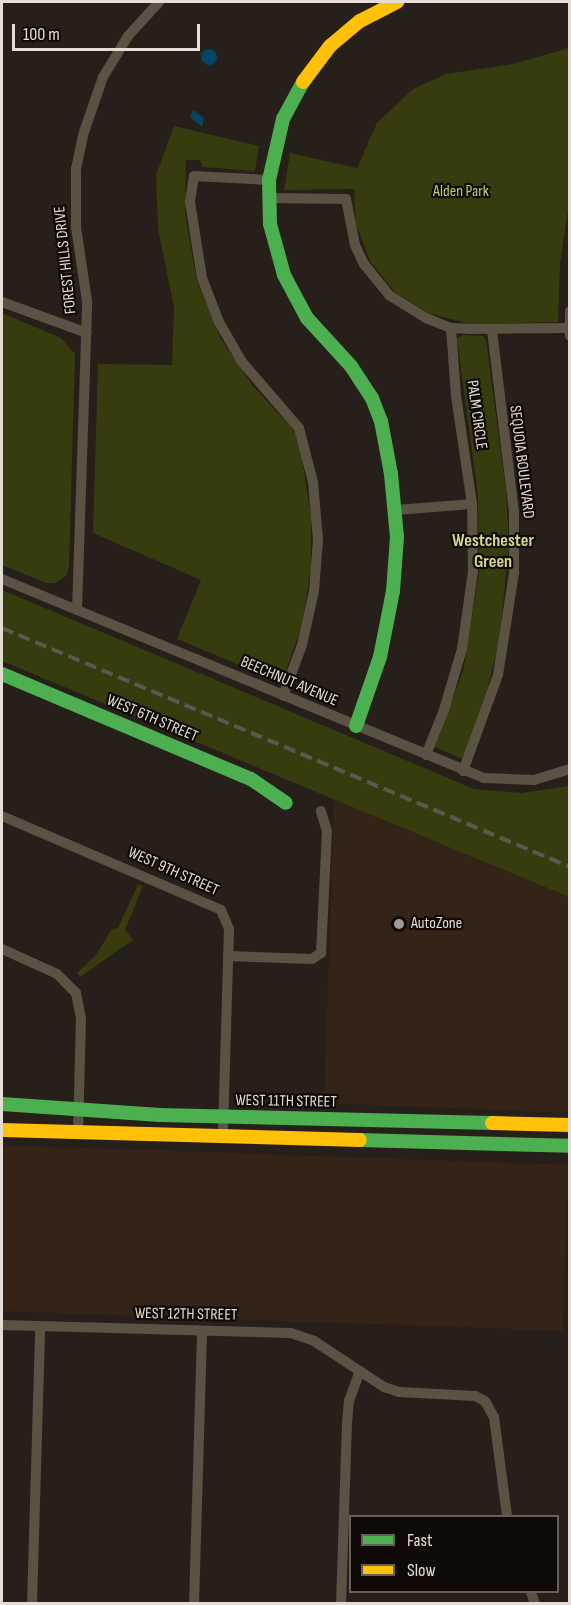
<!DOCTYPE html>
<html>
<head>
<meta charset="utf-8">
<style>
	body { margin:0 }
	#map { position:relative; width:571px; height:1605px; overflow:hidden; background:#261f1a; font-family:"Sofia Sans Condensed",sans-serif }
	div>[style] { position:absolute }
	.built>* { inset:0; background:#342317; transform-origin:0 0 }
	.green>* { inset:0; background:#363c0e }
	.water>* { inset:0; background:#034562 }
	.round { border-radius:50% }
	.street>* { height:10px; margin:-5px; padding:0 5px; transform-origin:5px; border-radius:5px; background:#5a5343 }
	.fast>* { height:14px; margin:-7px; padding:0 7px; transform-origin:7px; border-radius:7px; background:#4caf50 }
	.slow>* { height:14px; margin:-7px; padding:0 7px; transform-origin:7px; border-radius:7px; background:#ffc107 }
	.rail>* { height:4px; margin-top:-2px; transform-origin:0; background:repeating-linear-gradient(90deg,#5d584f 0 12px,transparent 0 18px) }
	.dots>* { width:16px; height:16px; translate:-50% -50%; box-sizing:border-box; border:3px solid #0f0a06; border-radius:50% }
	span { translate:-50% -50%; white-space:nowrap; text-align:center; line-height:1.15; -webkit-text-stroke:4.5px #0f0a06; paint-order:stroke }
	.park-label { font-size:16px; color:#bdd168 }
	.street-label { font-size:16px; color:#e5dcd6 }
	.poi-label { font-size:16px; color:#e5dcd6 }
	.left { translate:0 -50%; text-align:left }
	.neighbourhood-label { font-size:18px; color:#d8d889; font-weight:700 }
	.frame { position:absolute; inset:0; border:3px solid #e5dcd6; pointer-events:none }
	.legend { position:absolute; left:349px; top:1515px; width:210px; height:78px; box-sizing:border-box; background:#0f0a06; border:2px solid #655e59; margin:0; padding:8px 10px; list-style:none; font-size:18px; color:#e5dcd6 }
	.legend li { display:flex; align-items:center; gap:12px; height:30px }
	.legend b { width:30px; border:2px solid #655e59 }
	.scale { position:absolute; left:12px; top:24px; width:188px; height:27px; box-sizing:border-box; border:3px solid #e5dcd6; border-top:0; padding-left:8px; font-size:18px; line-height:21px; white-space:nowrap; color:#e5dcd6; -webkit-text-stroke:4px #0f0a06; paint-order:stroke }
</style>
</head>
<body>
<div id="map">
	<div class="built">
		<i style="clip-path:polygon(334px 799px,569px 897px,569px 1113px,324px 1103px)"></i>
		<i style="left:2px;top:1145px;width:567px;height:166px;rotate:2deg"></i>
	</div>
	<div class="green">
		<i style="clip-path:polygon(569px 48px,570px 197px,560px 264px,558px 322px,470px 324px,428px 313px,395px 292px,370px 261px,356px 224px,354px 189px,284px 190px,290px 153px,357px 168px,377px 123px,413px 89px,446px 74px,513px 64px)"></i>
		<i style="clip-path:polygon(174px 126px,259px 146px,255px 171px,203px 167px,200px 160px,186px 160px,185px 214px,197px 281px,221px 339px,253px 386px,293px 429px,300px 446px,311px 516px,311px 567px,302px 624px,282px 683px,177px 639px,201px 580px,93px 533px,98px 364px,172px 365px,174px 307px,158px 229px,156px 175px)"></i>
		<i style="clip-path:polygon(2px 313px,61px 338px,75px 354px,69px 567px,66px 576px,55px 583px,46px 583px,2px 565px)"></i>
		<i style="clip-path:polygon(463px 335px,483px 336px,486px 340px,506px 491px,509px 546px,499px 642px,487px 690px,462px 759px,435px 747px,463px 671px,479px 573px,478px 495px,457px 339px)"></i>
		<i style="clip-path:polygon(2px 590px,474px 789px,522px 793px,568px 786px,569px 897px,2px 661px)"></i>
		<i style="clip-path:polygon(138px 884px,143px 886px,125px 930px,133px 940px,80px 977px,77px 973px,96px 955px,112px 929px,118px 928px)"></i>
	</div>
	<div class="water">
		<i class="round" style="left:201px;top:49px;width:16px;height:16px"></i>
		<i style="clip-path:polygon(193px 110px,204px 118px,202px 127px,190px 117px)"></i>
	</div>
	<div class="street">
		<i style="left:269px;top:180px;width:75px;rotate:-176.9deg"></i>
		<i style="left:194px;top:176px;width:26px;rotate:99deg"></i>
		<i style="left:190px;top:202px;width:77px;rotate:81deg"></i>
		<i style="left:202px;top:278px;width:47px;rotate:68.9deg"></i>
		<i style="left:219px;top:322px;width:46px;rotate:60.1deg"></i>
		<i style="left:242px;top:362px;width:87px;rotate:49.2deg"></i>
		<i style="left:299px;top:428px;width:56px;rotate:75.5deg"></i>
		<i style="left:313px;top:482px;width:58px;rotate:85.1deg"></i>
		<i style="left:318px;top:540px;width:51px;rotate:94.5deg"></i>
		<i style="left:314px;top:591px;width:55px;rotate:102.5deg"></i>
		<i style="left:302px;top:645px;width:54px;rotate:110.4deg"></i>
		<i style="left:268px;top:198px;width:78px;rotate:0.7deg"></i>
		<i style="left:346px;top:199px;width:47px;rotate:78.9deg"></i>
		<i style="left:355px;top:245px;width:21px;rotate:65deg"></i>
		<i style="left:364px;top:264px;width:40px;rotate:51deg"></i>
		<i style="left:389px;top:295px;width:44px;rotate:31.9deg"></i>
		<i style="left:426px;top:318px;width:27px;rotate:22deg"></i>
		<i style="left:451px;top:328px;width:21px;rotate:3deg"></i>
		<i style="left:472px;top:329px;width:97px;rotate:-0.6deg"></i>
		<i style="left:2px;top:302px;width:90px;rotate:20deg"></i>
		<i style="left:570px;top:311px;width:25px;rotate:90deg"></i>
		<i style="left:396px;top:510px;width:76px;rotate:-4.5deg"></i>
		<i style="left:2px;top:579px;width:521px;rotate:22.43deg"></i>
		<i style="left:484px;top:778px;width:50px;rotate:2.3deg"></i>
		<i style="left:534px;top:780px;width:38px;rotate:-17deg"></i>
		<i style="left:77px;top:610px;width:309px;rotate:-88.1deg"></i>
		<i style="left:87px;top:301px;width:75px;rotate:-98.5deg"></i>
		<i style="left:76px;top:227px;width:58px;rotate:-90deg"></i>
		<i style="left:76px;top:169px;width:38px;rotate:-78deg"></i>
		<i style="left:84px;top:132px;width:58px;rotate:-70.9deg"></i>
		<i style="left:103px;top:77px;width:48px;rotate:-58.6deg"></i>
		<i style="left:128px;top:36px;width:46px;rotate:-47.6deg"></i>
		<i style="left:426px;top:755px;width:48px;rotate:-68.2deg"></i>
		<i style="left:444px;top:710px;width:64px;rotate:-73.6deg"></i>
		<i style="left:462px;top:649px;width:78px;rotate:-81.9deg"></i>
		<i style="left:473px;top:572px;width:68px;rotate:-90.8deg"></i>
		<i style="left:472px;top:504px;width:109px;rotate:-98.4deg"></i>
		<i style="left:456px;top:396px;width:68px;rotate:-94.2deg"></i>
		<i style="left:463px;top:771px;width:102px;rotate:-70deg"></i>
		<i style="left:498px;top:675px;width:103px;rotate:-81.1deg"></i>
		<i style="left:514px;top:573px;width:61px;rotate:-90deg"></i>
		<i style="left:514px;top:512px;width:183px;rotate:-96.9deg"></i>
		<i style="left:2px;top:816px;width:238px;rotate:23.2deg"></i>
		<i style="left:221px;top:910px;width:21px;rotate:67deg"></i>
		<i style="left:229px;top:929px;width:207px;rotate:91.7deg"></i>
		<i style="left:2px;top:949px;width:60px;rotate:24.4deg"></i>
		<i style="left:57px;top:974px;width:27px;rotate:45deg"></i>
		<i style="left:76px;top:993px;width:25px;rotate:79deg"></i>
		<i style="left:81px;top:1018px;width:114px;rotate:91.5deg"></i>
		<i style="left:228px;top:956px;width:84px;rotate:2deg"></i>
		<i style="left:312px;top:959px;width:11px;rotate:-34deg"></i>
		<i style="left:321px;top:953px;width:122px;rotate:-87.2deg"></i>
		<i style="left:327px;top:831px;width:21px;rotate:-107deg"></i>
		<i style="left:2px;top:1325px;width:289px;rotate:1.6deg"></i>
		<i style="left:291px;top:1333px;width:24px;rotate:19deg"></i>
		<i style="left:314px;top:1341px;width:84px;rotate:33.3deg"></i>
		<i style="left:384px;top:1387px;width:16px;rotate:18deg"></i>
		<i style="left:399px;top:1392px;width:76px;rotate:3deg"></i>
		<i style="left:475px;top:1396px;width:11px;rotate:27deg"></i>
		<i style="left:485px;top:1401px;width:18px;rotate:61deg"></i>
		<i style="left:494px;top:1417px;width:100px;rotate:82.5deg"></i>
		<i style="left:531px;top:1592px;width:13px;rotate:72deg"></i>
		<i style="left:32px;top:1604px;width:277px;rotate:-88.3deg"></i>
		<i style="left:194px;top:1604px;width:273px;rotate:-88.3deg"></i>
		<i style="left:341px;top:1604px;width:181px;rotate:-88.1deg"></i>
		<i style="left:347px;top:1423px;width:22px;rotate:-85deg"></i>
		<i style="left:349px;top:1401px;width:32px;rotate:-70deg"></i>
	</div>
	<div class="fast">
		<i style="left:303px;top:82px;width:42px;rotate:118.4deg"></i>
		<i style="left:283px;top:119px;width:63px;rotate:102.9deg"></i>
		<i style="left:269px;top:180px;width:44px;rotate:88.7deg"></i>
		<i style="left:270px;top:224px;width:53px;rotate:74.6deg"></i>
		<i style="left:284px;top:275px;width:49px;rotate:61.9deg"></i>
		<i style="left:307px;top:318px;width:65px;rotate:47.5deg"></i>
		<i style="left:351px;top:366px;width:38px;rotate:57deg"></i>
		<i style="left:372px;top:398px;width:25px;rotate:69deg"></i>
		<i style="left:381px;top:421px;width:54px;rotate:79.3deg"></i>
		<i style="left:391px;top:474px;width:63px;rotate:84.6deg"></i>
		<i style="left:397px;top:537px;width:54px;rotate:94.2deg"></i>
		<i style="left:393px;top:591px;width:67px;rotate:101.1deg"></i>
		<i style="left:380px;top:657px;width:73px;rotate:109.2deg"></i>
		<i style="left:2px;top:674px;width:270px;rotate:22.9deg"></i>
		<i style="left:251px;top:779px;width:42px;rotate:34.4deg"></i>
		<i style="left:2px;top:1104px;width:158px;rotate:4deg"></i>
		<i style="left:160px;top:1115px;width:332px;rotate:1.4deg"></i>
		<i style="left:360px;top:1140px;width:210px;rotate:1.6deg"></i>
	</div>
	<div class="slow">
		<i style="left:303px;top:82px;width:45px;rotate:-53.1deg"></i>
		<i style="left:330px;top:46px;width:39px;rotate:-40deg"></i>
		<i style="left:360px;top:21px;width:42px;rotate:-27.2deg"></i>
		<i style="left:492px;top:1123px;width:78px;rotate:1.5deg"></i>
		<i style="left:2px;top:1130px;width:358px;rotate:1.6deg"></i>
	</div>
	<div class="rail">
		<i style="left:2px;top:628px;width:616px;rotate:22.82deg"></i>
	</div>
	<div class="dots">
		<i style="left:399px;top:924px;background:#a29a94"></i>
	</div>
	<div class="park-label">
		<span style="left:461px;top:192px">Alden Park</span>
	</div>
	<div class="street-label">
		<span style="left:66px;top:260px;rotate:-96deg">FOREST HILLS DRIVE</span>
		<span style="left:476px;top:415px;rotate:82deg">PALM CIRCLE</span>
		<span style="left:521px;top:462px;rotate:83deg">SEQUOIA BOULEVARD</span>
		<span style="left:289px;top:682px;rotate:23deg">BEECHNUT AVENUE</span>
		<span style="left:152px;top:719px;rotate:23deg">WEST 6TH STREET</span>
		<span style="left:173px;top:872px;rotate:24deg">WEST 9TH STREET</span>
		<span style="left:286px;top:1102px;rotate:1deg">WEST 11TH STREET</span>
		<span style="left:186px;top:1315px;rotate:1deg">WEST 12TH STREET</span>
	</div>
	<div class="poi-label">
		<span class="left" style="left:411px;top:924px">AutoZone</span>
	</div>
	<div class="neighbourhood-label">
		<span style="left:493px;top:552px">Westchester<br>Green</span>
	</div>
	<div class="frame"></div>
	<ul class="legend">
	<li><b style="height:8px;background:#4caf50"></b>Fast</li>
	<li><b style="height:8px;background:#ffc107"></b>Slow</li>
	</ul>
	<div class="scale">100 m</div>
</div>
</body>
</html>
